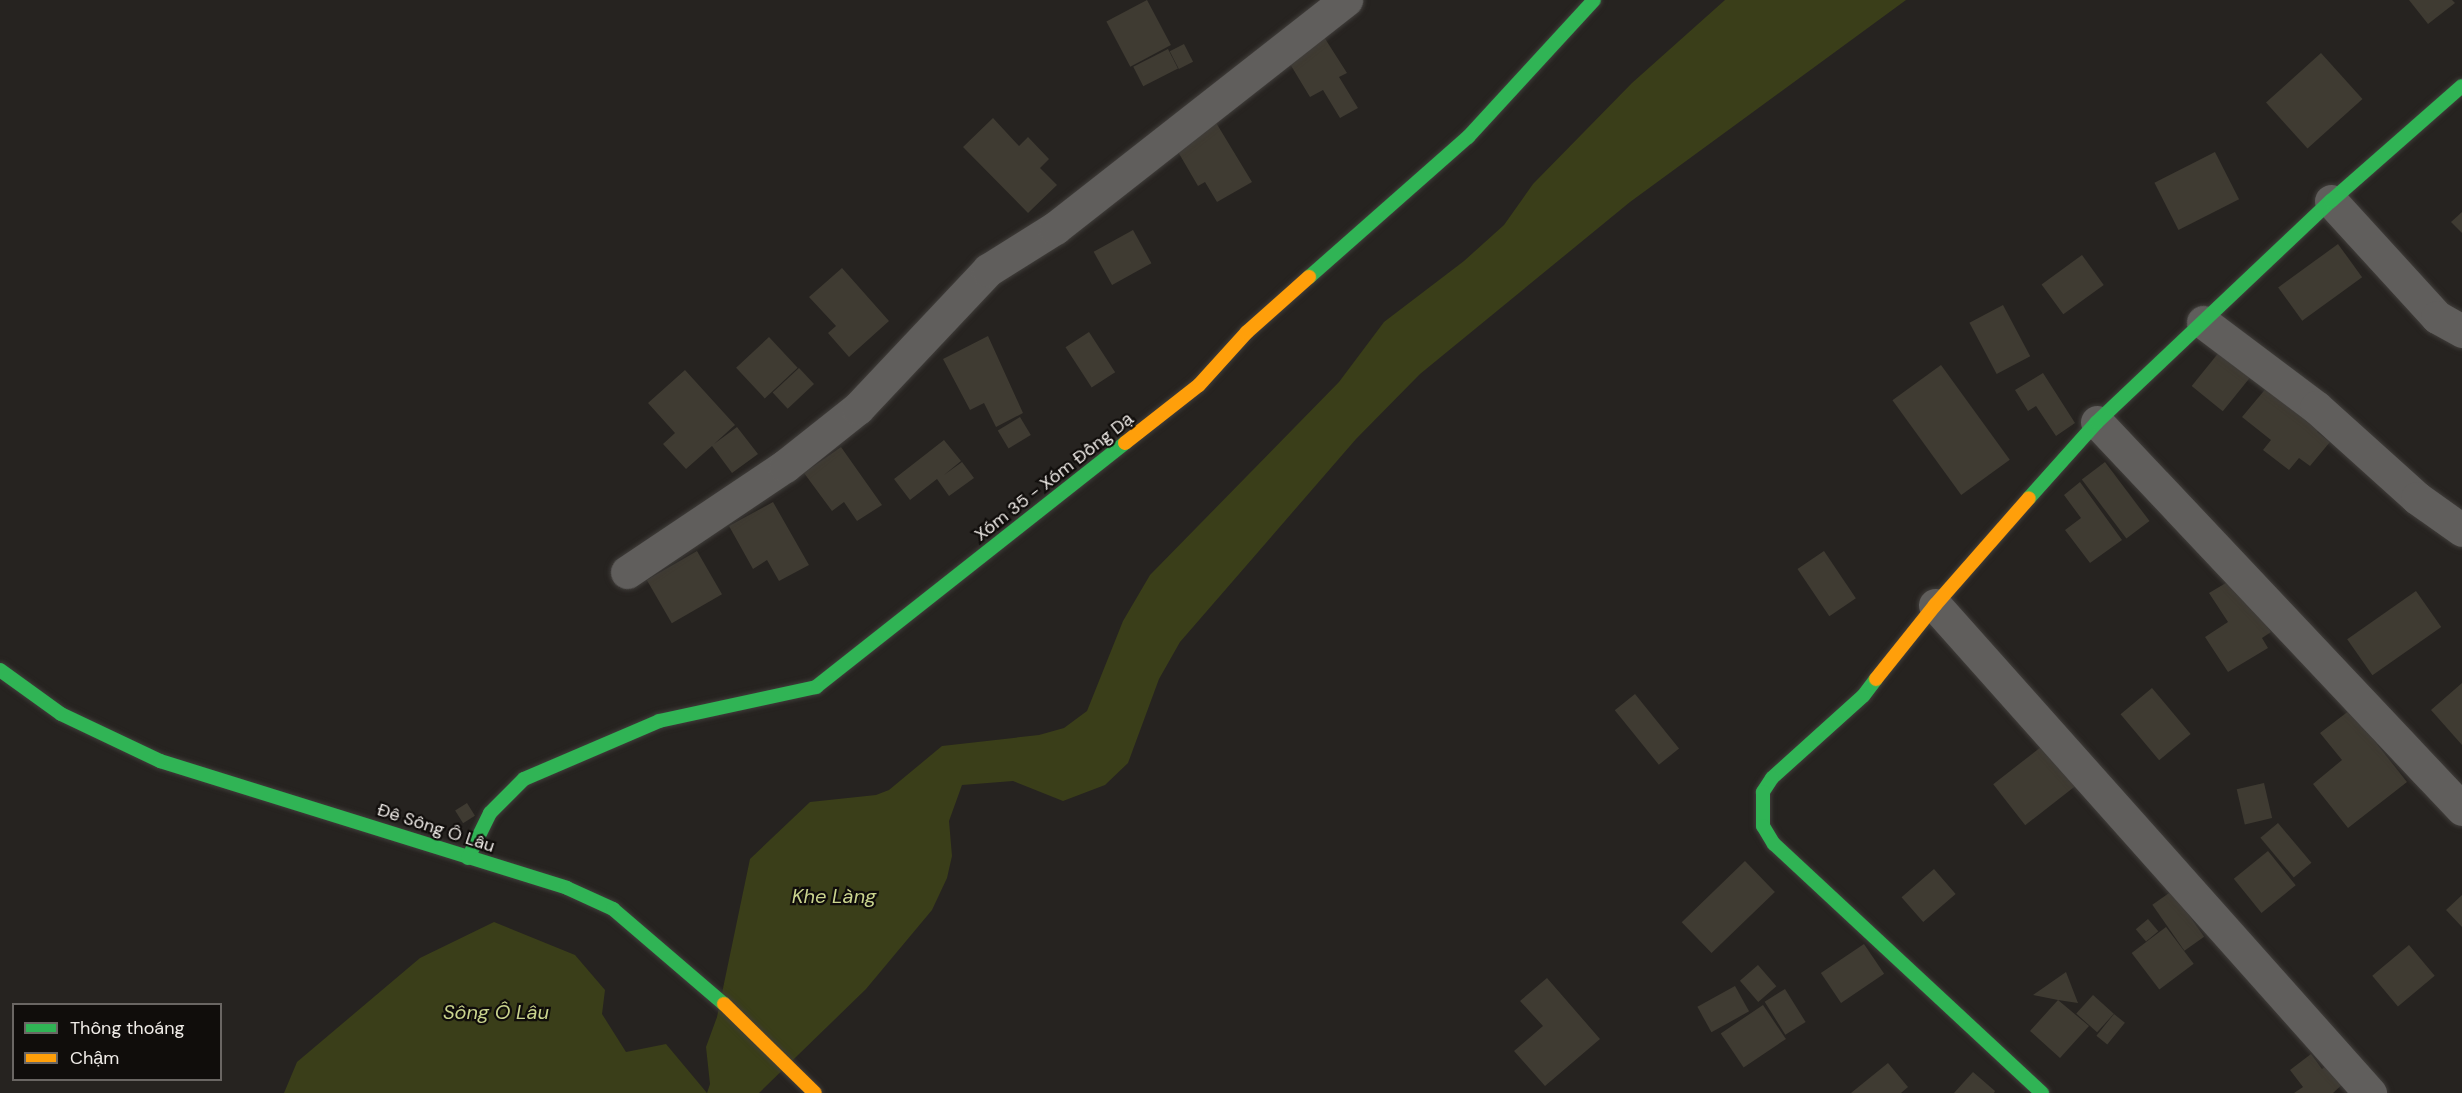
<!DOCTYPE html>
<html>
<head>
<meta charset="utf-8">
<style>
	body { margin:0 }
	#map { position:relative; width:2462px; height:1093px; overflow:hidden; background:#262320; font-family:"DM Sans",sans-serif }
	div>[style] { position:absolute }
	.water>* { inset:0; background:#3a3e19 }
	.building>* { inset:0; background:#3f3b32; transform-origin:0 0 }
	.roads { filter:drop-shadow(0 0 2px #403d3a) drop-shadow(0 0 2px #403d3a) }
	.street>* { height:33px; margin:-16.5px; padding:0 16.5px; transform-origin:16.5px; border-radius:16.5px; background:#605e5c }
	.fast>* { height:14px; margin:-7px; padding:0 7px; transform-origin:7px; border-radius:7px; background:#30b455 }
	.slow>* { height:14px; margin:-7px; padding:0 7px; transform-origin:7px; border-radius:7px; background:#ff9f0a }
	span { translate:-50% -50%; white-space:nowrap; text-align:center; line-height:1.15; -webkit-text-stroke:4.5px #100d0b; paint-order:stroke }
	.street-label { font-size:18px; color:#f0ece8 }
	.water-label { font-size:20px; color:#cad48e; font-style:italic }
	.legend { position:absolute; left:12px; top:1003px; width:210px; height:78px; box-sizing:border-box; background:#100d0b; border:2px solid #6a6663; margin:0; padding:8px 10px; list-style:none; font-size:18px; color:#f0ece8 }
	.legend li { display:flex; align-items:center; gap:12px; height:30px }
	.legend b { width:30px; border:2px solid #6a6663 }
</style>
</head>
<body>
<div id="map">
	<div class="water">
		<i style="clip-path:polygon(1725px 0,1906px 0,1630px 202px,1420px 374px,1356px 439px,1180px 642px,1159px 679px,1128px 763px,1105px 785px,1063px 801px,1013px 781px,962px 785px,949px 821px,952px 856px,947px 878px,932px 910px,866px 989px,759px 1093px,284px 1093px,297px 1062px,420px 958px,494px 922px,575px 955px,605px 990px,602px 1014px,626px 1052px,666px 1044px,707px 1093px,710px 1084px,706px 1047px,717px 1017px,750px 859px,810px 802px,876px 795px,889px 790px,942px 746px,1039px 735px,1064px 728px,1087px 711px,1123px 621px,1150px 575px,1339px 382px,1384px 322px,1464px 261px,1504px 225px,1533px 184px,1632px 83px)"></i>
	</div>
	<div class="building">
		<i style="left:1147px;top:0;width:51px;height:46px;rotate:62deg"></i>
		<i style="clip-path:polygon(2409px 0,2452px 0,2455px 3px,2428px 24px)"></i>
		<i style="clip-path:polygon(1324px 37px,1347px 73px,1339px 77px,1358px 108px,1340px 118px,1323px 90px,1310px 97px,1287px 59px)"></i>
		<i style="left:1184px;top:44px;width:20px;height:16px;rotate:63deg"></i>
		<i style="left:1168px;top:49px;width:22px;height:39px;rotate:63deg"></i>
		<i style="left:2321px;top:53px;width:62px;height:74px;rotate:48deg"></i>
		<i style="clip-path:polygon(993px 118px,1019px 146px,1028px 137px,1049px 159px,1040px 168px,1057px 185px,1028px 213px,963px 147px)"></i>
		<i style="clip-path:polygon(1215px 121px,1252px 182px,1217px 202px,1205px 182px,1198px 186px,1174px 145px)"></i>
		<i style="left:2215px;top:152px;width:53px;height:68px;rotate:63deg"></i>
		<i style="clip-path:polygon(2462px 212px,2462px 233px,2451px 222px)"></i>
		<i style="left:1133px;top:230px;width:38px;height:45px;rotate:61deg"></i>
		<i style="left:2338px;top:244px;width:41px;height:74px;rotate:54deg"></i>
		<i style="left:2082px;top:255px;width:37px;height:50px;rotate:54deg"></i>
		<i style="clip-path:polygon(842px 268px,889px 321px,849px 357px,828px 333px,836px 326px,809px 297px)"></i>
		<i style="left:2003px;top:305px;width:58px;height:38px;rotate:62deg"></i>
		<i style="left:1089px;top:332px;width:48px;height:28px;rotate:57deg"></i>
		<i style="clip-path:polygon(988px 336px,1023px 413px,996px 427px,984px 403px,970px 410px,943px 359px)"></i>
		<i style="left:769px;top:337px;width:42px;height:45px;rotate:47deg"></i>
		<i style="left:2220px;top:351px;width:40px;height:45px;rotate:39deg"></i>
		<i style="left:1941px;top:365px;width:117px;height:60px;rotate:54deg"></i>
		<i style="left:799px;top:368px;width:22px;height:36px;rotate:47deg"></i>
		<i style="clip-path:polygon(685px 370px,735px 425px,714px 444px,737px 427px,758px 454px,732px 473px,712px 446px,686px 469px,663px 444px,675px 433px,648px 403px)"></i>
		<i style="clip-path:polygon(2043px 373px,2075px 423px,2056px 436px,2036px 406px,2028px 411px,2015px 390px)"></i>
		<i style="clip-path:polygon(2273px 380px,2325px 422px,2317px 432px,2330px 442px,2310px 466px,2299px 458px,2289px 470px,2263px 450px,2271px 440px,2242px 417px)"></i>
		<i style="left:1020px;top:417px;width:21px;height:26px;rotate:59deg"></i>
		<i style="clip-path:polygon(944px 440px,961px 461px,944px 475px,962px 462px,974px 478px,949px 496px,937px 479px,910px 500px,894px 479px)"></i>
		<i style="clip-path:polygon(841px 447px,882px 505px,857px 521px,844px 502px,832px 511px,804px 473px)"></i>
		<i style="left:2105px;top:462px;width:74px;height:29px;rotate:53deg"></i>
		<i style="clip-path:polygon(2080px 482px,2122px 540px,2090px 563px,2065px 530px,2081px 518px,2064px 495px)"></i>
		<i style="clip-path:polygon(773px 502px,809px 565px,779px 581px,767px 560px,753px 569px,729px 526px)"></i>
		<i style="left:697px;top:551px;width:50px;height:58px;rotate:60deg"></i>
		<i style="left:1824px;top:551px;width:57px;height:32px;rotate:56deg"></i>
		<i style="clip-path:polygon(2236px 577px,2271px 632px,2262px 638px,2268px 648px,2228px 672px,2205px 637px,2228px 622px,2209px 593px)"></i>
		<i style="left:2416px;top:591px;width:44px;height:84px;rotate:55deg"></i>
		<i style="clip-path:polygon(2462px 683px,2462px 745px,2431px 710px)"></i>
		<i style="left:2152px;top:688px;width:60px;height:41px;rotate:50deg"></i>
		<i style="left:1635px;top:694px;width:70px;height:26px;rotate:51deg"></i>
		<i style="clip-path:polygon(2350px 710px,2407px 782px,2348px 828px,2313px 784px,2342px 760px,2320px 733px)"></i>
		<i style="left:2046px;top:743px;width:52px;height:67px;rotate:52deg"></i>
		<i style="left:2264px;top:783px;width:36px;height:28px;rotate:77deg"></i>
		<i style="left:467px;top:803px;width:15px;height:14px;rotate:58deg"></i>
		<i style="left:2278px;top:823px;width:52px;height:23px;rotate:50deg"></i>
		<i style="left:2268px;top:851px;width:44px;height:44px;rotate:51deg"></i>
		<i style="left:1745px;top:861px;width:43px;height:88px;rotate:46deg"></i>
		<i style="left:1934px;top:869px;width:33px;height:43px;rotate:49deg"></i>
		<i style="left:2172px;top:891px;width:56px;height:24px;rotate:55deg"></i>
		<i style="clip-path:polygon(2462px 895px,2462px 927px,2446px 910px)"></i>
		<i style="left:2148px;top:919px;width:16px;height:16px;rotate:50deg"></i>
		<i style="left:2166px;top:927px;width:46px;height:43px;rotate:53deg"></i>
		<i style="left:1864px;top:944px;width:36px;height:52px;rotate:56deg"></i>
		<i style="left:2409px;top:945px;width:40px;height:48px;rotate:50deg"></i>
		<i style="left:1758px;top:965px;width:28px;height:24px;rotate:49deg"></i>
		<i style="clip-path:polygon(2066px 972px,2078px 1003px,2058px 1000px,2089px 1026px,2060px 1058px,2030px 1031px,2058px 1000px,2033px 995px)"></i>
		<i style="clip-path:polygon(1547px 978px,1600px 1039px,1545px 1086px,1514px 1051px,1543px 1026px,1520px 1001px)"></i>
		<i style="left:1735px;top:986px;width:29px;height:43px;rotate:61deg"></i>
		<i style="left:1785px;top:989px;width:39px;height:24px;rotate:58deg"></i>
		<i style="left:2093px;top:995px;width:28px;height:25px;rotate:42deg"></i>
		<i style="left:1763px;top:1005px;width:41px;height:51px;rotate:56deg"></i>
		<i style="left:2114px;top:1014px;width:14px;height:28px;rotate:39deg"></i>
		<i style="clip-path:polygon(2311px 1054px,2322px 1069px,2333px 1061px,2347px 1080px,2333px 1093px,2294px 1093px,2303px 1087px,2290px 1070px)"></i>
		<i style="clip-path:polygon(1888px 1063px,1908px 1087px,1901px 1093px,1851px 1093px)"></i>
		<i style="clip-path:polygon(1973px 1072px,1995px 1091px,1994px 1093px,1954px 1093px)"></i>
	</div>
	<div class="roads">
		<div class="street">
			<i style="left:2331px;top:201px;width:157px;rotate:47.6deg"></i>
			<i style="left:2437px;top:317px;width:29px;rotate:29deg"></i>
			<i style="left:2203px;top:322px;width:141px;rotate:37deg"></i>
			<i style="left:2316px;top:407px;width:136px;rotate:42deg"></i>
			<i style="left:2417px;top:498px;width:55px;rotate:35.4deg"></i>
			<i style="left:2097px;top:422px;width:532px;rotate:46.68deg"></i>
			<i style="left:627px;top:572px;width:190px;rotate:-33.9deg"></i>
			<i style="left:785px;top:466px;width:93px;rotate:-38.5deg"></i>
			<i style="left:858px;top:408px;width:190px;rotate:-46.7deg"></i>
			<i style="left:988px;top:270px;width:79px;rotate:-32.1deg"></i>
			<i style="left:1055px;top:228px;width:370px;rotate:-38.1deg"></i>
			<i style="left:1935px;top:605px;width:654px;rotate:48.29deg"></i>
		</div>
		<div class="fast">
			<i style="left:1309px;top:277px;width:212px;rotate:-41.4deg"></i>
			<i style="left:1468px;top:137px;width:186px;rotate:-47.4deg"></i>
			<i style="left:2029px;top:498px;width:102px;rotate:-48.2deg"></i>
			<i style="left:2097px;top:422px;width:322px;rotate:-43.4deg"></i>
			<i style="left:2331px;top:201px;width:174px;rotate:-41.3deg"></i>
			<i style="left:0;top:670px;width:75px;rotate:35.8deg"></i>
			<i style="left:61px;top:714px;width:110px;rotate:25.4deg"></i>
			<i style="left:160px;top:761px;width:426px;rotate:17.3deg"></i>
			<i style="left:567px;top:888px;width:51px;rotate:24.5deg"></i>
			<i style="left:613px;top:909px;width:146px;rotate:40.6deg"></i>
			<i style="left:1876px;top:679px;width:21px;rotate:127deg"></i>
			<i style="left:1863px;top:696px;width:122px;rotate:138deg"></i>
			<i style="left:1772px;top:778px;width:17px;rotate:123deg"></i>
			<i style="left:1763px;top:792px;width:34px;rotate:90deg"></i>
			<i style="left:1763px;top:826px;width:21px;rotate:59deg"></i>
			<i style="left:1774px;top:844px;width:366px;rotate:42.9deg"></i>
			<i style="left:468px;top:858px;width:50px;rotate:-63.9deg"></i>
			<i style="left:490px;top:813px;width:48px;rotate:-45deg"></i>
			<i style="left:524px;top:779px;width:147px;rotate:-23.2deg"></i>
			<i style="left:659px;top:721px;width:161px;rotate:-12.2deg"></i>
			<i style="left:816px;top:687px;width:394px;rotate:-38.3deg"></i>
		</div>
		<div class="slow">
			<i style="left:1125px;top:443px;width:94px;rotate:-38.1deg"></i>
			<i style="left:1199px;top:385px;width:72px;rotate:-47.8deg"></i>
			<i style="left:1247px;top:332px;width:83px;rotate:-41.6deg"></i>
			<i style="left:1876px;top:679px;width:95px;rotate:-51.4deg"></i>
			<i style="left:1935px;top:605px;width:142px;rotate:-48.7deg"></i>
			<i style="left:724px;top:1004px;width:127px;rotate:44.4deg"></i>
		</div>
	</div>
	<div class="street-label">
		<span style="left:1054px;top:477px;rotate:-38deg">Xóm 35 - Xóm Đồng Dạ</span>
		<span style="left:436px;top:828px;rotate:18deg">Đê Sông Ô Lâu</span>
	</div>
	<div class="water-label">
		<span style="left:834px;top:896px">Khe Làng</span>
		<span style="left:496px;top:1012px">Sông Ô Lâu</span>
	</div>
	<ul class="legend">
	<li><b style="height:8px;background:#30b455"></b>Thông thoáng</li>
	<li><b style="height:8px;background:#ff9f0a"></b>Chậm</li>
	</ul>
</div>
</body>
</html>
